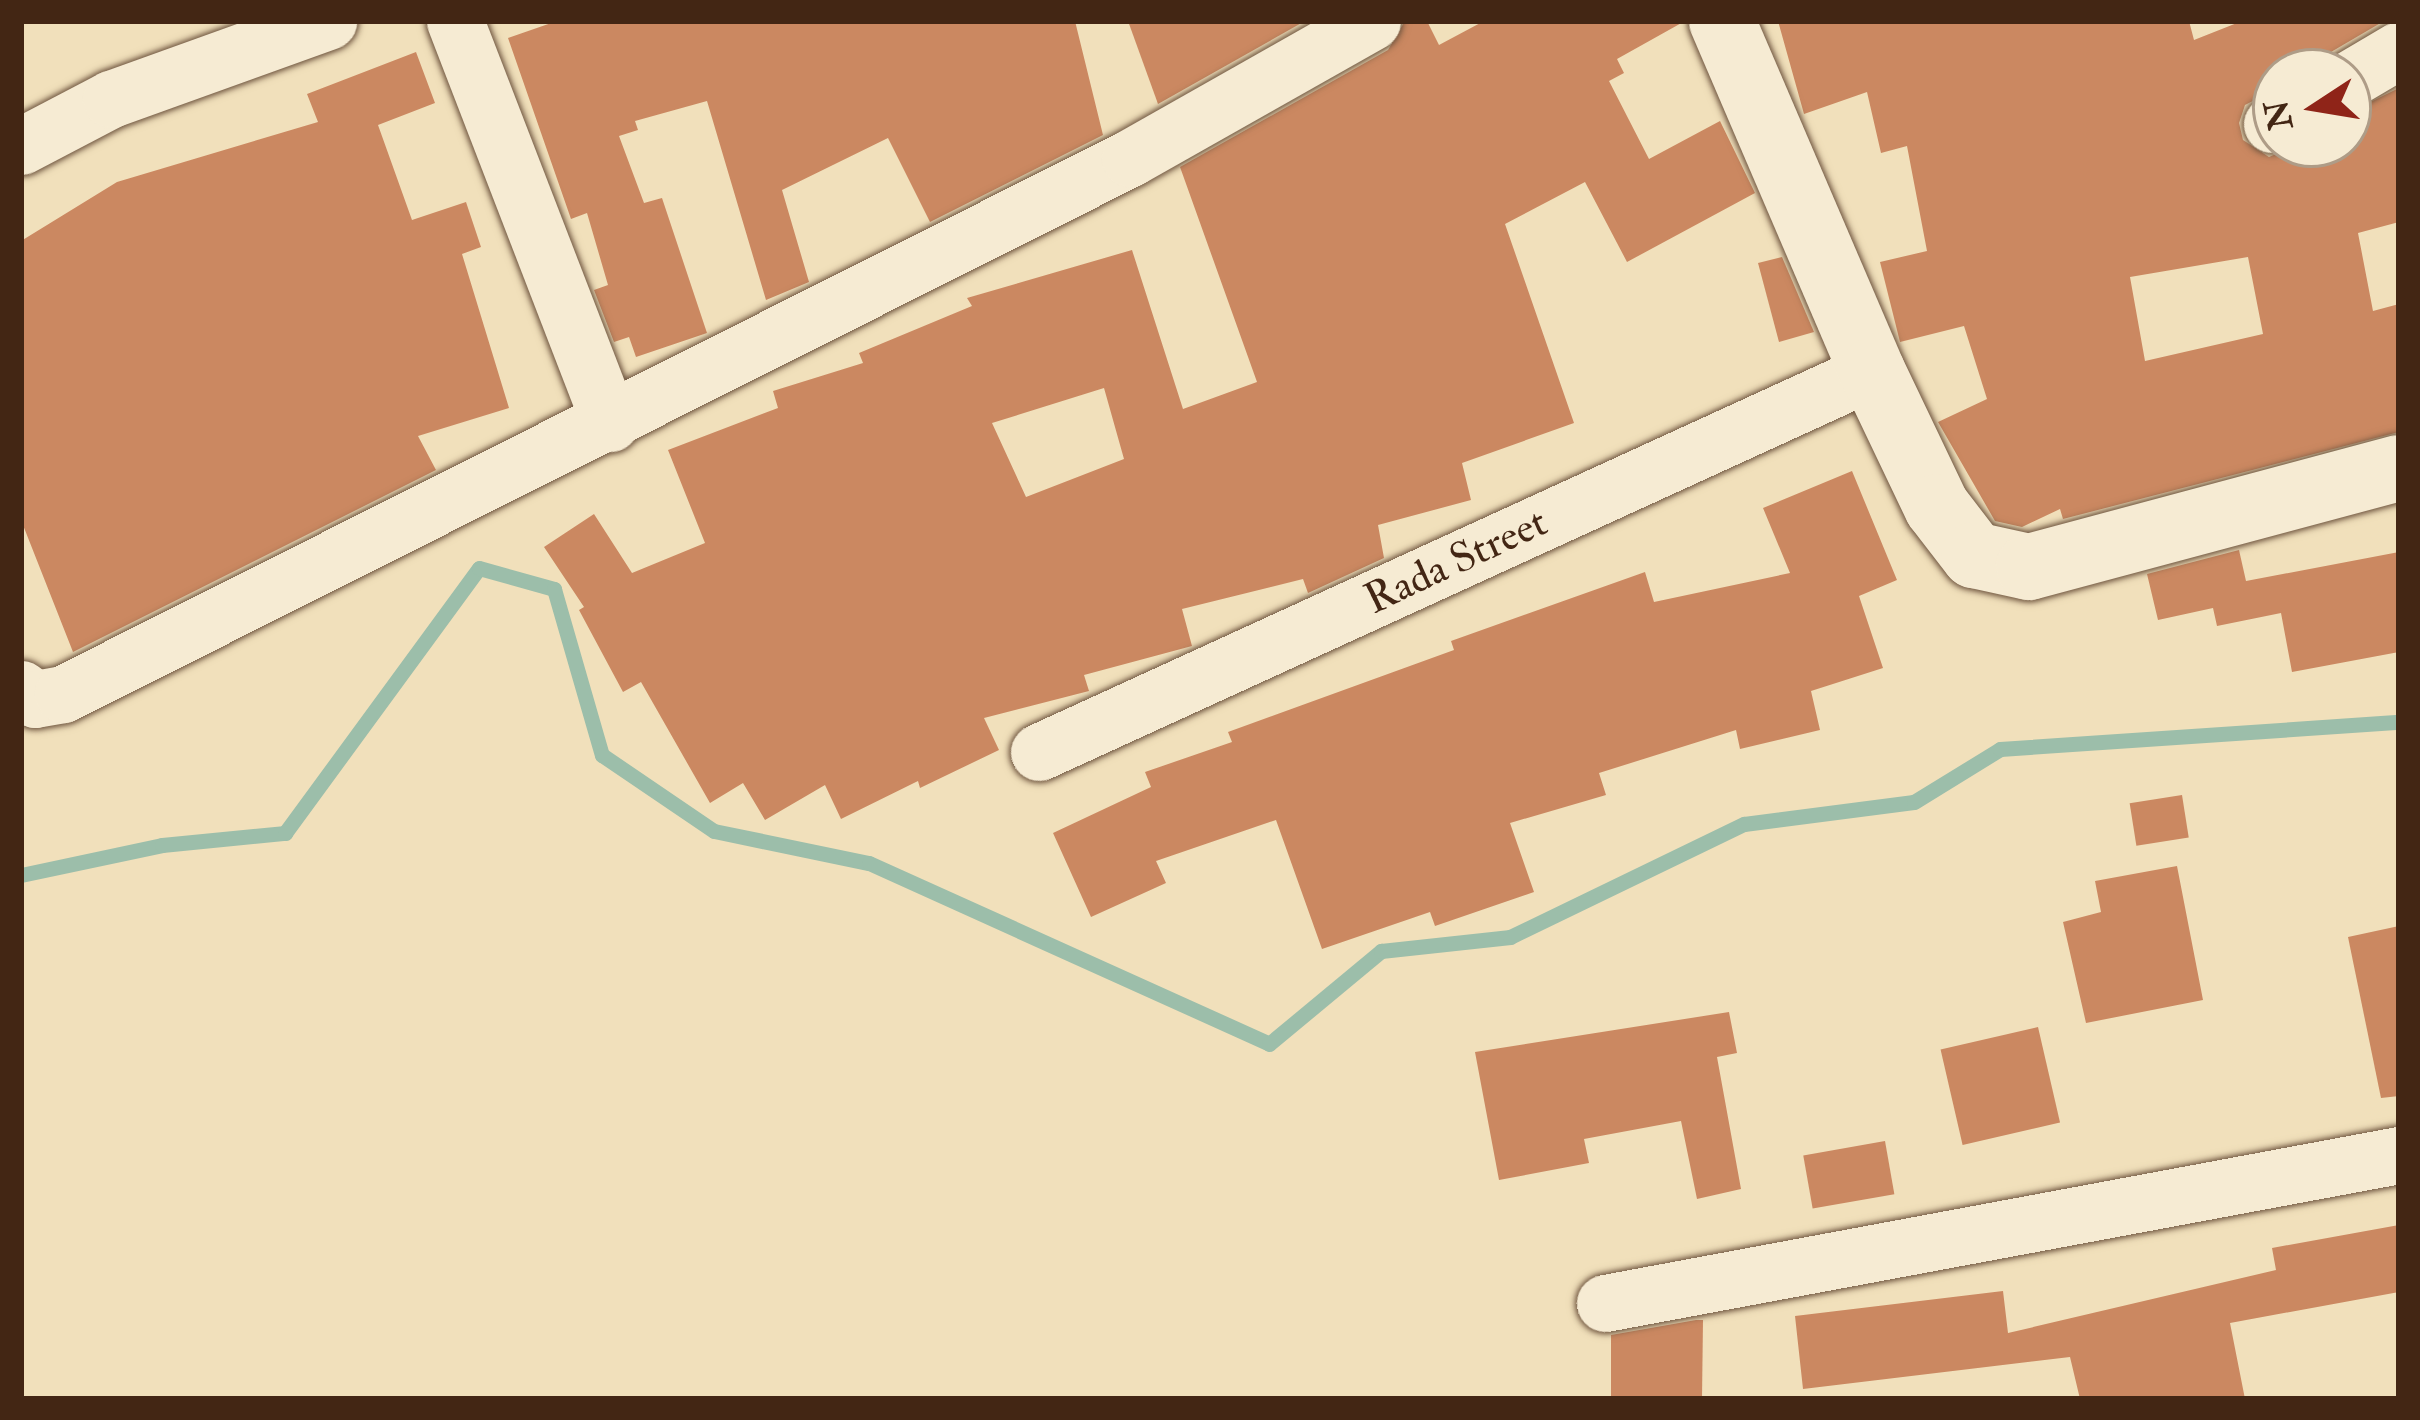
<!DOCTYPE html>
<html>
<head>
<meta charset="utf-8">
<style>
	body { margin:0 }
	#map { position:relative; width:2420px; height:1420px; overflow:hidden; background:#f1e0bb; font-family:"IM FELL Double Pica",serif }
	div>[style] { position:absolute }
	.stream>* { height:15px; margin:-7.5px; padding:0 7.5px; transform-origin:7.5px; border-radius:7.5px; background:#9cbeaa }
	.building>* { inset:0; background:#cb8861; transform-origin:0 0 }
	.roads { filter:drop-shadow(0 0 3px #6e543e) drop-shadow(0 0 3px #6e543e) }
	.minor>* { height:57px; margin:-28.5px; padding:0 28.5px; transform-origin:28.5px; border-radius:28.5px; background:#f6ebd3 }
	.tertiary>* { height:66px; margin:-33px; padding:0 33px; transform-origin:33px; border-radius:33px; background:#f6ebd3 }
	span { translate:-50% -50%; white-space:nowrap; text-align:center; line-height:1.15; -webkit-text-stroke:9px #f6ebd3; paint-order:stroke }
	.street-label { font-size:42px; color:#432614 }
	.frame { position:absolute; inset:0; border:24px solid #432614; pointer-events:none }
	.north { position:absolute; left:2252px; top:48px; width:120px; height:120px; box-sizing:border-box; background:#f6ebd3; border:3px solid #ae9c87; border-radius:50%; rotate:258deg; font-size:33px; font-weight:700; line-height:48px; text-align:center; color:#432614 }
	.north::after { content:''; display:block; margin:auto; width:42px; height:54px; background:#8f2418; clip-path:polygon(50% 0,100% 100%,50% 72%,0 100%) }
</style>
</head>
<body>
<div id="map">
	<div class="stream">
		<i style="left:21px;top:875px;width:144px;rotate:-12deg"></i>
		<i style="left:162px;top:845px;width:124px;rotate:-5.6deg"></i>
		<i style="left:285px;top:833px;width:328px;rotate:-53.8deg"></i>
		<i style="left:479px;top:568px;width:78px;rotate:15.6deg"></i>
		<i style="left:554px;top:589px;width:173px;rotate:73.9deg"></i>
		<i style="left:602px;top:755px;width:135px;rotate:34.2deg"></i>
		<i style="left:714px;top:831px;width:158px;rotate:11.7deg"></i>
		<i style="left:869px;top:863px;width:439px;rotate:24.3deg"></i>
		<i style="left:1269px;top:1044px;width:146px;rotate:-39.7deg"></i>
		<i style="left:1381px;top:951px;width:130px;rotate:-6.2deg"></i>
		<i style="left:1510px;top:937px;width:260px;rotate:-25.8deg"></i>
		<i style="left:1744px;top:824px;width:171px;rotate:-7.4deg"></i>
		<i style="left:1914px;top:802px;width:101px;rotate:-31.6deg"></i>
		<i style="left:2000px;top:749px;width:400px;rotate:-3.9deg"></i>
	</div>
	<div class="building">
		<i style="clip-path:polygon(557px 21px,1075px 21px,1103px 135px,930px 222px,888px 138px,782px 190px,809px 282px,766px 300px,707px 101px,635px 121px,638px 130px,619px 136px,644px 203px,662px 198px,707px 333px,636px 357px,629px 337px,614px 342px,594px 290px,608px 285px,587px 213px,571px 219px,508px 38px)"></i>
		<i style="clip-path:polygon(1128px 21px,1305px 21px,1158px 104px)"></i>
		<i style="clip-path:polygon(evenodd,1405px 21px,1427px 21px,1439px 45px,1484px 21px,1685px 21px,1617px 59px,1624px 73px,1609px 81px,1649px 159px,1720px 121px,1755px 193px,1627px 262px,1585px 182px,1505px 224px,1574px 423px,1462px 463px,1471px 500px,1378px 525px,1384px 558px,1308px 593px,1303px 579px,1182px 609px,1192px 646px,1084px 675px,1089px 691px,984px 718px,999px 750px,920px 788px,918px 781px,841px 819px,825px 785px,765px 820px,743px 783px,710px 803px,641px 682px,623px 692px,579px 610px,584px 607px,544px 547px,594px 514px,632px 573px,705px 543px,668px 450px,778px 408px,773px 391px,863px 363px,859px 353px,972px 306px,967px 298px,1132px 250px,1183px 409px,1257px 382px,1180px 167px,1388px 50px,1405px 21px,1104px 388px,1124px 459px,1026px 497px,992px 423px,1104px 388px)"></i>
		<i style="clip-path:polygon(evenodd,1778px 21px,2189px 21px,2194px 40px,2242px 21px,2384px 21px,2331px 52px,2317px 72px,2276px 72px,2276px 89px,2245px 105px,2239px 123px,2243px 140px,2269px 157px,2299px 144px,2348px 144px,2348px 113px,2399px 88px,2399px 222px,2358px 233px,2373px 311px,2399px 304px,2399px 432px,2063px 519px,2060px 509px,2022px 527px,1995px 521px,1938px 422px,1987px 399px,1964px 326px,1900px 342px,1880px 262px,1927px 251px,1907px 146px,1881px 153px,1867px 92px,1804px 114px,1778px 21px,2248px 257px,2263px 334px,2145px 361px,2130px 277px,2248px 257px)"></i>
		<i style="clip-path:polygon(416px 52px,435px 103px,378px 125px,412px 220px,466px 202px,481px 247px,462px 254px,509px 408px,418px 436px,436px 470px,73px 652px,21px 520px,21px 241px,117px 182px,318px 122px,307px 94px)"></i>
		<i style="clip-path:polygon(1782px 257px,1814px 332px,1779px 342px,1758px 263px)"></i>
		<i style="clip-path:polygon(1852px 471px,1897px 580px,1859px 596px,1883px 668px,1811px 691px,1820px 730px,1740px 749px,1736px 730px,1599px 773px,1606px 795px,1510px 823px,1534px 892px,1435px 926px,1430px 912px,1322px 949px,1276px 820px,1156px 861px,1166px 883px,1091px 917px,1053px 833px,1151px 787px,1145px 772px,1232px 742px,1228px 732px,1454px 650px,1451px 641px,1645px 572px,1654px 602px,1790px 573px,1763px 508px)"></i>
		<i style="clip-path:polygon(2239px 550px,2246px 581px,2399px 552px,2399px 652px,2292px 672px,2281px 613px,2217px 626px,2213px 608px,2158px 620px,2147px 574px)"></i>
		<i style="left:2182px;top:795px;width:43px;height:53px;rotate:81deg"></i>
		<i style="clip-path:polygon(2177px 866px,2203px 1000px,2086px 1023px,2063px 922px,2101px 912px,2095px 881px)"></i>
		<i style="clip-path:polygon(2399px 926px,2399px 1096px,2381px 1098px,2348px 937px)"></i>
		<i style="clip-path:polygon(1729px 1012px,1737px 1053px,1717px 1057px,1741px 1189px,1697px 1199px,1681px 1121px,1584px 1139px,1589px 1163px,1499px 1180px,1475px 1052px)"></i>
		<i style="left:2038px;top:1027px;width:98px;height:100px;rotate:77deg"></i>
		<i style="left:1885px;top:1141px;width:54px;height:83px;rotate:80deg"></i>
		<i style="clip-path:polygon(2399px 1225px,2399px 1292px,2230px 1323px,2245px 1399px,2080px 1399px,2070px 1357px,1803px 1389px,1795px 1316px,2003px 1291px,2008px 1333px,2276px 1270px,2272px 1248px)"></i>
		<i style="clip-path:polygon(1696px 1320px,1703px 1320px,1702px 1399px,1611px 1399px,1611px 1335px)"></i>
	</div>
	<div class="roads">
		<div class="minor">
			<i style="left:455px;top:21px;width:431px;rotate:68.9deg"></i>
			<i style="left:2348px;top:80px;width:59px;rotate:-30.5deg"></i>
			<i style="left:2272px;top:124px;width:4px;rotate:-27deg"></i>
			<i style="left:21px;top:146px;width:102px;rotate:-27.6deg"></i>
			<i style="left:111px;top:99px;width:231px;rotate:-19.8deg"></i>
			<i style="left:21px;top:689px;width:17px;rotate:36deg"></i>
			<i style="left:35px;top:699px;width:28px;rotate:-10deg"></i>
			<i style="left:63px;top:694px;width:1194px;rotate:-26.67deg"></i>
			<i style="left:1130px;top:158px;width:278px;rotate:-29.5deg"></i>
			<i style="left:1039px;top:752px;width:916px;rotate:-24.58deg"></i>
			<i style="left:1605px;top:1303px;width:808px;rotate:-10.56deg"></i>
		</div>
		<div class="tertiary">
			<i style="left:1722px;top:21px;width:381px;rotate:66.8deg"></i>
			<i style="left:1872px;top:371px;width:151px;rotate:64.5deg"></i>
			<i style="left:1937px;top:507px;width:61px;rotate:52.4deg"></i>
			<i style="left:1974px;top:555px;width:56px;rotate:12.3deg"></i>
			<i style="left:2029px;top:567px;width:383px;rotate:-15deg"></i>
		</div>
	</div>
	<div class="street-label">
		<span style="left:1456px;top:561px;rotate:-25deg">Rada Street</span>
	</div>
	<div class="frame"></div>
	<div class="north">N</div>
</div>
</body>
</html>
